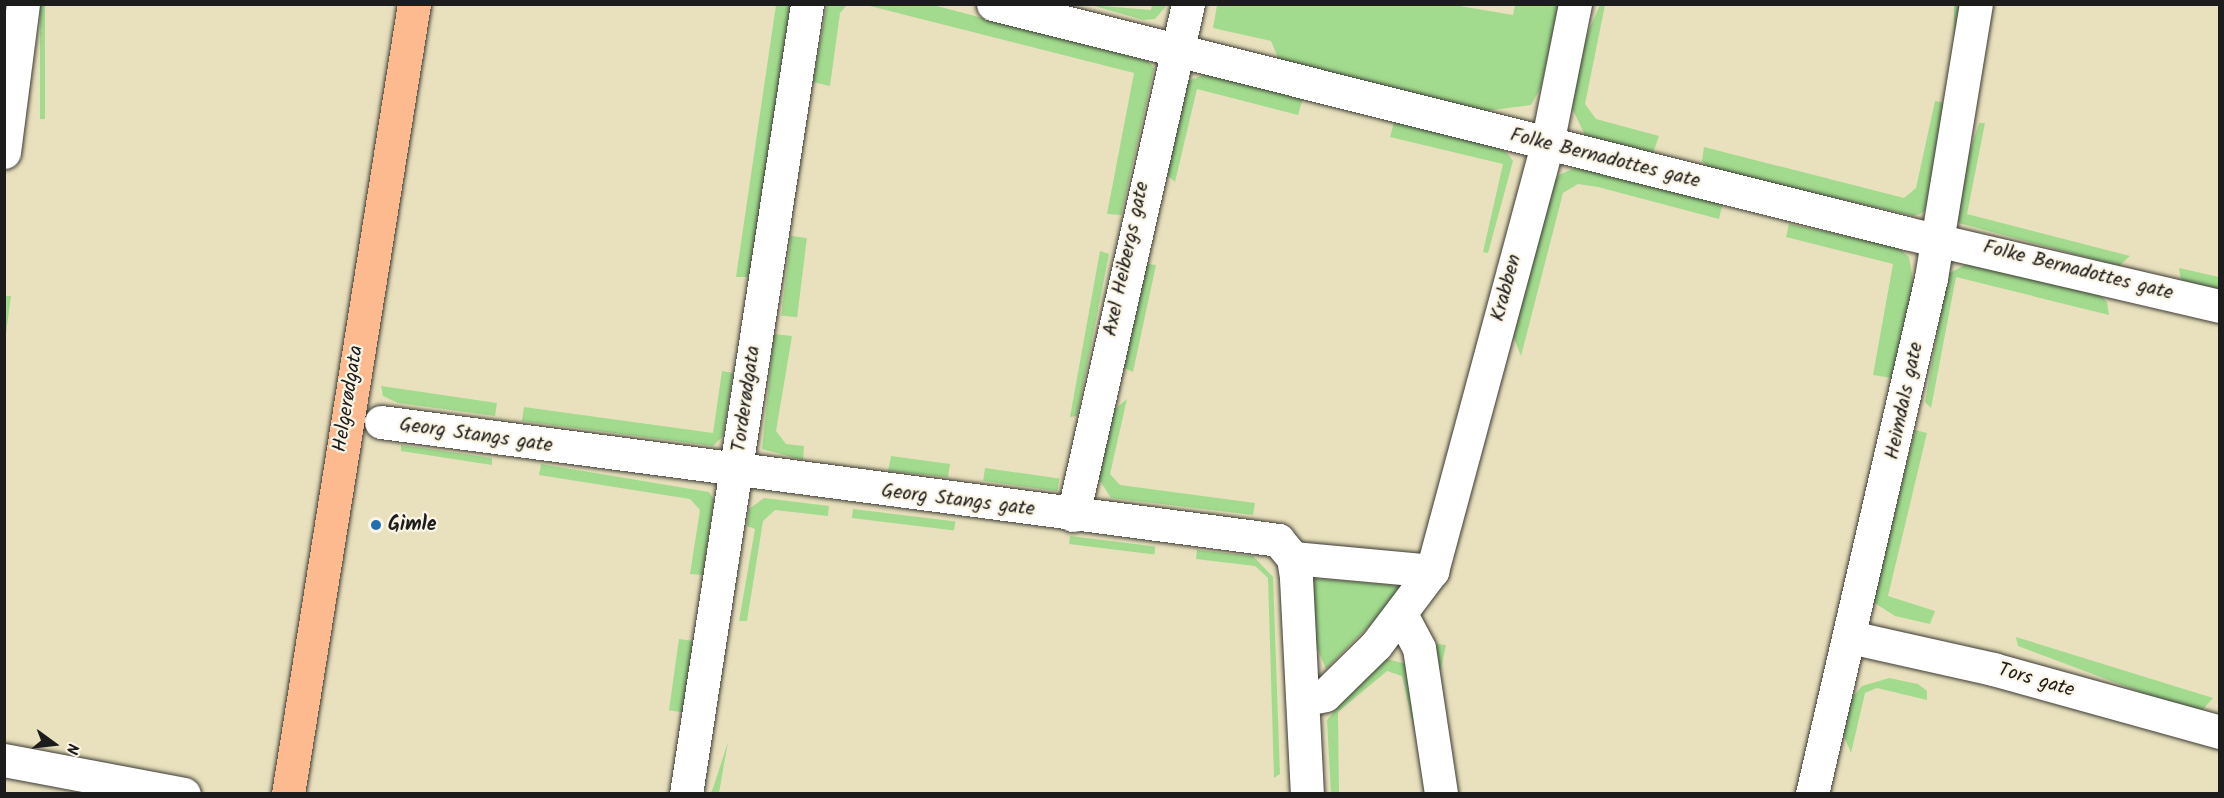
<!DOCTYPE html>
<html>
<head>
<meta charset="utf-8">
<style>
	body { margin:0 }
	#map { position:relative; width:2224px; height:798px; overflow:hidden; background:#e9e1bd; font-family:Kalam,sans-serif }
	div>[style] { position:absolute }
	.green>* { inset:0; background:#a2db8e; transform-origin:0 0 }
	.roads { filter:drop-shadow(0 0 2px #3b3a34) drop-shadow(0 0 2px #3b3a34) }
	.minor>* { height:33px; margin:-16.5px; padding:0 16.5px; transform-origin:16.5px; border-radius:16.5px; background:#fff }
	.major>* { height:33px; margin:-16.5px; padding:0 16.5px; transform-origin:16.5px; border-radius:16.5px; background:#fcba8e }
	.dots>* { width:16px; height:16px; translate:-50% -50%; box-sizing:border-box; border:3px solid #fcf5e5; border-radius:50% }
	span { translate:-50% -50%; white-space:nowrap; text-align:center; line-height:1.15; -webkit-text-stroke:4.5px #fcf5e5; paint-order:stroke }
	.street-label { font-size:20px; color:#1c1c1c }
	.poi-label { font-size:20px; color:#1c1c1c; font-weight:700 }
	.left { translate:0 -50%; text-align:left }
	.frame { position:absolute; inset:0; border:6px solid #1c1c1c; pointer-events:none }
	.north { position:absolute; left:24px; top:714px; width:60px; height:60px; -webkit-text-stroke:4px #fcf5e5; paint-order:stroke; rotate:105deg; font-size:16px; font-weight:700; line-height:24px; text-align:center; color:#1c1c1c }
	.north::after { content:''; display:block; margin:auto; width:21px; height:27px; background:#1c1c1c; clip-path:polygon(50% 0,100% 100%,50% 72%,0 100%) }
</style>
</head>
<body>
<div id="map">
	<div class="green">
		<i style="clip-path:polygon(1448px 4px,1513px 15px,1515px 5px,1559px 5px,1541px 87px,1531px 105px,1484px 111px,1279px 60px,1271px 41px,1213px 28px,1217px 5px)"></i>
		<i style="left:40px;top:5px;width:5px;height:114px"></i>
		<i style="clip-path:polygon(776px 5px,791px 5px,749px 277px,736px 277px)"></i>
		<i style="clip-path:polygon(827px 5px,847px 5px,840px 13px,830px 86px,813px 82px)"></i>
		<i style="clip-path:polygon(866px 5px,933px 5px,1148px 61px,1154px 68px,1121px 215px,1107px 214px,1134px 73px)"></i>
		<i style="clip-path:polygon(1091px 5px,1151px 10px,1152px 5px,1167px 5px,1155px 19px,1143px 20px)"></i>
		<i style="clip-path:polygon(1600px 5px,1605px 5px,1585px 104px,1596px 119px,1659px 136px,1653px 153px,1586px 137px,1568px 100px,1576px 60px)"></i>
		<i style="left:1954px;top:5px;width:12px;height:65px"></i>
		<i style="clip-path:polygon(1209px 73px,1303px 98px,1298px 115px,1197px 89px,1175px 182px,1166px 174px,1185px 82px)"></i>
		<i style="clip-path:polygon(1935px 101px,1946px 103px,1927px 203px,1924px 212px,1914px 216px,1710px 169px,1702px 161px,1704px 147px,1904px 198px,1916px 188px)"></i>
		<i style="clip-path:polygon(1394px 122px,1496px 146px,1508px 154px,1513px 161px,1488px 253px,1483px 252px,1503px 164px,1390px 137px)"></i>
		<i style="clip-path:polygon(1979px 123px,1985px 123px,1967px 214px,2130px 256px,2119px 266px,1955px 222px,1962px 176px)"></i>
		<i style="clip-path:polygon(1579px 166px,1717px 202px,1722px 206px,1719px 219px,1598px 187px,1578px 184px,1563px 193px,1521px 356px,1511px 331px,1551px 187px,1559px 175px)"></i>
		<i style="clip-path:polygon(1789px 224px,1897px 247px,1909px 257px,1914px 287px,1898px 379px,1873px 375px,1893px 264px,1786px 237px)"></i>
		<i style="left:791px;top:236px;width:16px;height:80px;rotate:7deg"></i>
		<i style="clip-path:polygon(1100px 251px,1109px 254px,1077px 416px,1070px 417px)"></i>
		<i style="clip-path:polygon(1970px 262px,2099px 294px,2107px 302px,2109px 315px,1956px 277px,1931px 408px,1925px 402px,1948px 274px)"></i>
		<i style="clip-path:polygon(1139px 263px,1156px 265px,1133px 372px,1122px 367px)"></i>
		<i style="clip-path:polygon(2179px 268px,2219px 277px,2219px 290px,2181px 280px)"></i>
		<i style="clip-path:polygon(5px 296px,11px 296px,5px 341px,4px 296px)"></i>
		<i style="clip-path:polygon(774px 334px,792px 336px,776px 431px,786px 444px,804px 446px,803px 460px,762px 449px)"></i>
		<i style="clip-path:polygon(722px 371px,733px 373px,723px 436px,713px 446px,522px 421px,524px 407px,713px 433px)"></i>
		<i style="clip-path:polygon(381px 386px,497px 403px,495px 416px,398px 403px,383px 396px)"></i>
		<i style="clip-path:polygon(1127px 399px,1110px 474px,1120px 485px,1255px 503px,1253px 515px,1111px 498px,1097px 476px,1108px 415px)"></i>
		<i style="clip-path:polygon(1915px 430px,1927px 433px,1888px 596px,1935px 611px,1930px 624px,1895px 616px,1873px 602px)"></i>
		<i style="clip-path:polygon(401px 445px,492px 458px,492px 465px,401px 451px)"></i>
		<i style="clip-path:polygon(891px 456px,950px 464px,948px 477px,888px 471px)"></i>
		<i style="clip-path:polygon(541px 464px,709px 492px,714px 500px,703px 575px,690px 574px,700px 510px,690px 499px,539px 475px)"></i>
		<i style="left:985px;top:468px;width:75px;height:13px;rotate:8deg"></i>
		<i style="clip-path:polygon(764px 498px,829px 506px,828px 516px,775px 510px,763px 521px,747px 621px,739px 621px,755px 529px,747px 526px,749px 509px)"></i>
		<i style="left:853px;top:509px;width:103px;height:9px;rotate:7deg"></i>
		<i style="left:1070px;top:536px;width:86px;height:8px;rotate:7deg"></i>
		<i style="clip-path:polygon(1197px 550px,1253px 556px,1273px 577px,1280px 774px,1274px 778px,1268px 578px,1255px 566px,1196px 559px)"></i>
		<i style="clip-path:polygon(1310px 578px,1400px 586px,1386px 609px,1326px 669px,1316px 645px)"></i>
		<i style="clip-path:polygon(2016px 637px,2213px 698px,2199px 714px,2018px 646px)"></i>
		<i style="left:679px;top:639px;width:14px;height:72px;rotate:8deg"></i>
		<i style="clip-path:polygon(1436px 644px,1446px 645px,1440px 673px,1448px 769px)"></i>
		<i style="clip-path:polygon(1387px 659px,1406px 664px,1429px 793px,1402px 676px,1387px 671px,1338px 712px,1339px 793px,1331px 793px,1327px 720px,1372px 666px)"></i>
		<i style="clip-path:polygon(1889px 678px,1918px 684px,1927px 691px,1927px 700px,1877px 688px,1865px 693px,1851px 753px,1843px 734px,1851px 699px,1862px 686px)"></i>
		<i style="clip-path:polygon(728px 742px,719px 793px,711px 793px,714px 785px)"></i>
	</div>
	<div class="roads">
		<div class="minor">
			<i style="left:993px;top:4px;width:941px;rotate:14.08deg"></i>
			<i style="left:1906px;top:233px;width:322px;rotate:13.1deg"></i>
			<i style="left:4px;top:152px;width:149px;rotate:-82.7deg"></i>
			<i style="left:381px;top:422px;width:905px;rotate:7.49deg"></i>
			<i style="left:1278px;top:540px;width:23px;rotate:50deg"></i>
			<i style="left:1293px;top:558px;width:20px;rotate:81deg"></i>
			<i style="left:1296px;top:578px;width:216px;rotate:87.1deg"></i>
			<i style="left:1073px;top:515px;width:524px;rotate:-77.32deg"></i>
			<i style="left:1293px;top:558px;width:140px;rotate:5.3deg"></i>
			<i style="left:1402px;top:616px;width:36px;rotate:62deg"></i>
			<i style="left:1419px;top:648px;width:148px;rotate:81.4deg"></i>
			<i style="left:1850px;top:637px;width:147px;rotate:12.6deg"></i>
			<i style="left:1993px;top:669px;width:236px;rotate:15.5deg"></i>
			<i style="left:1305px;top:699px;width:20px;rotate:-11deg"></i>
			<i style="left:1325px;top:695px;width:71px;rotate:-44.4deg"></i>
			<i style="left:1376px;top:645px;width:93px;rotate:-52.9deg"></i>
			<i style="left:1432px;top:571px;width:442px;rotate:-74.9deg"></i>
			<i style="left:1547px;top:144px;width:143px;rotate:-78.7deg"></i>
			<i style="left:4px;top:760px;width:183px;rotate:10.7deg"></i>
			<i style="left:686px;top:794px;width:799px;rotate:-81.29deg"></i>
			<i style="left:1812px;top:794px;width:530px;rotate:-77.01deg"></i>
			<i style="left:1931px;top:278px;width:278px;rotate:-80.7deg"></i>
		</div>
		<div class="major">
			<i style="left:288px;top:794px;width:800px;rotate:-80.94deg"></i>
		</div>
	</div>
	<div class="dots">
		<i style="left:376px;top:525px;background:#1f6fb2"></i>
	</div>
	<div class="street-label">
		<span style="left:1605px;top:159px;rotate:14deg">Folke Bernadottes gate</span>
		<span style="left:1127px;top:259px;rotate:-78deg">Axel Heibergs gate</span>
		<span style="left:2078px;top:271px;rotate:14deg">Folke Bernadottes gate</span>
		<span style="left:1507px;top:288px;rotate:-75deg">Krabben</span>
		<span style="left:349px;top:399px;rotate:-81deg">Helgerødgata</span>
		<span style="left:747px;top:399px;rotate:-82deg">Torderødgata</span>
		<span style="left:1905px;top:401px;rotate:-78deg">Heimdals gate</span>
		<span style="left:476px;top:436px;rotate:8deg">Georg Stangs gate</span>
		<span style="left:958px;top:501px;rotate:7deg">Georg Stangs gate</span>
		<span style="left:2036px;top:681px;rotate:16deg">Tors gate</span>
	</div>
	<div class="poi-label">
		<span class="left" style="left:388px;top:525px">Gimle</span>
	</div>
	<div class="frame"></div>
	<div class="north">N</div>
</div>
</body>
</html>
